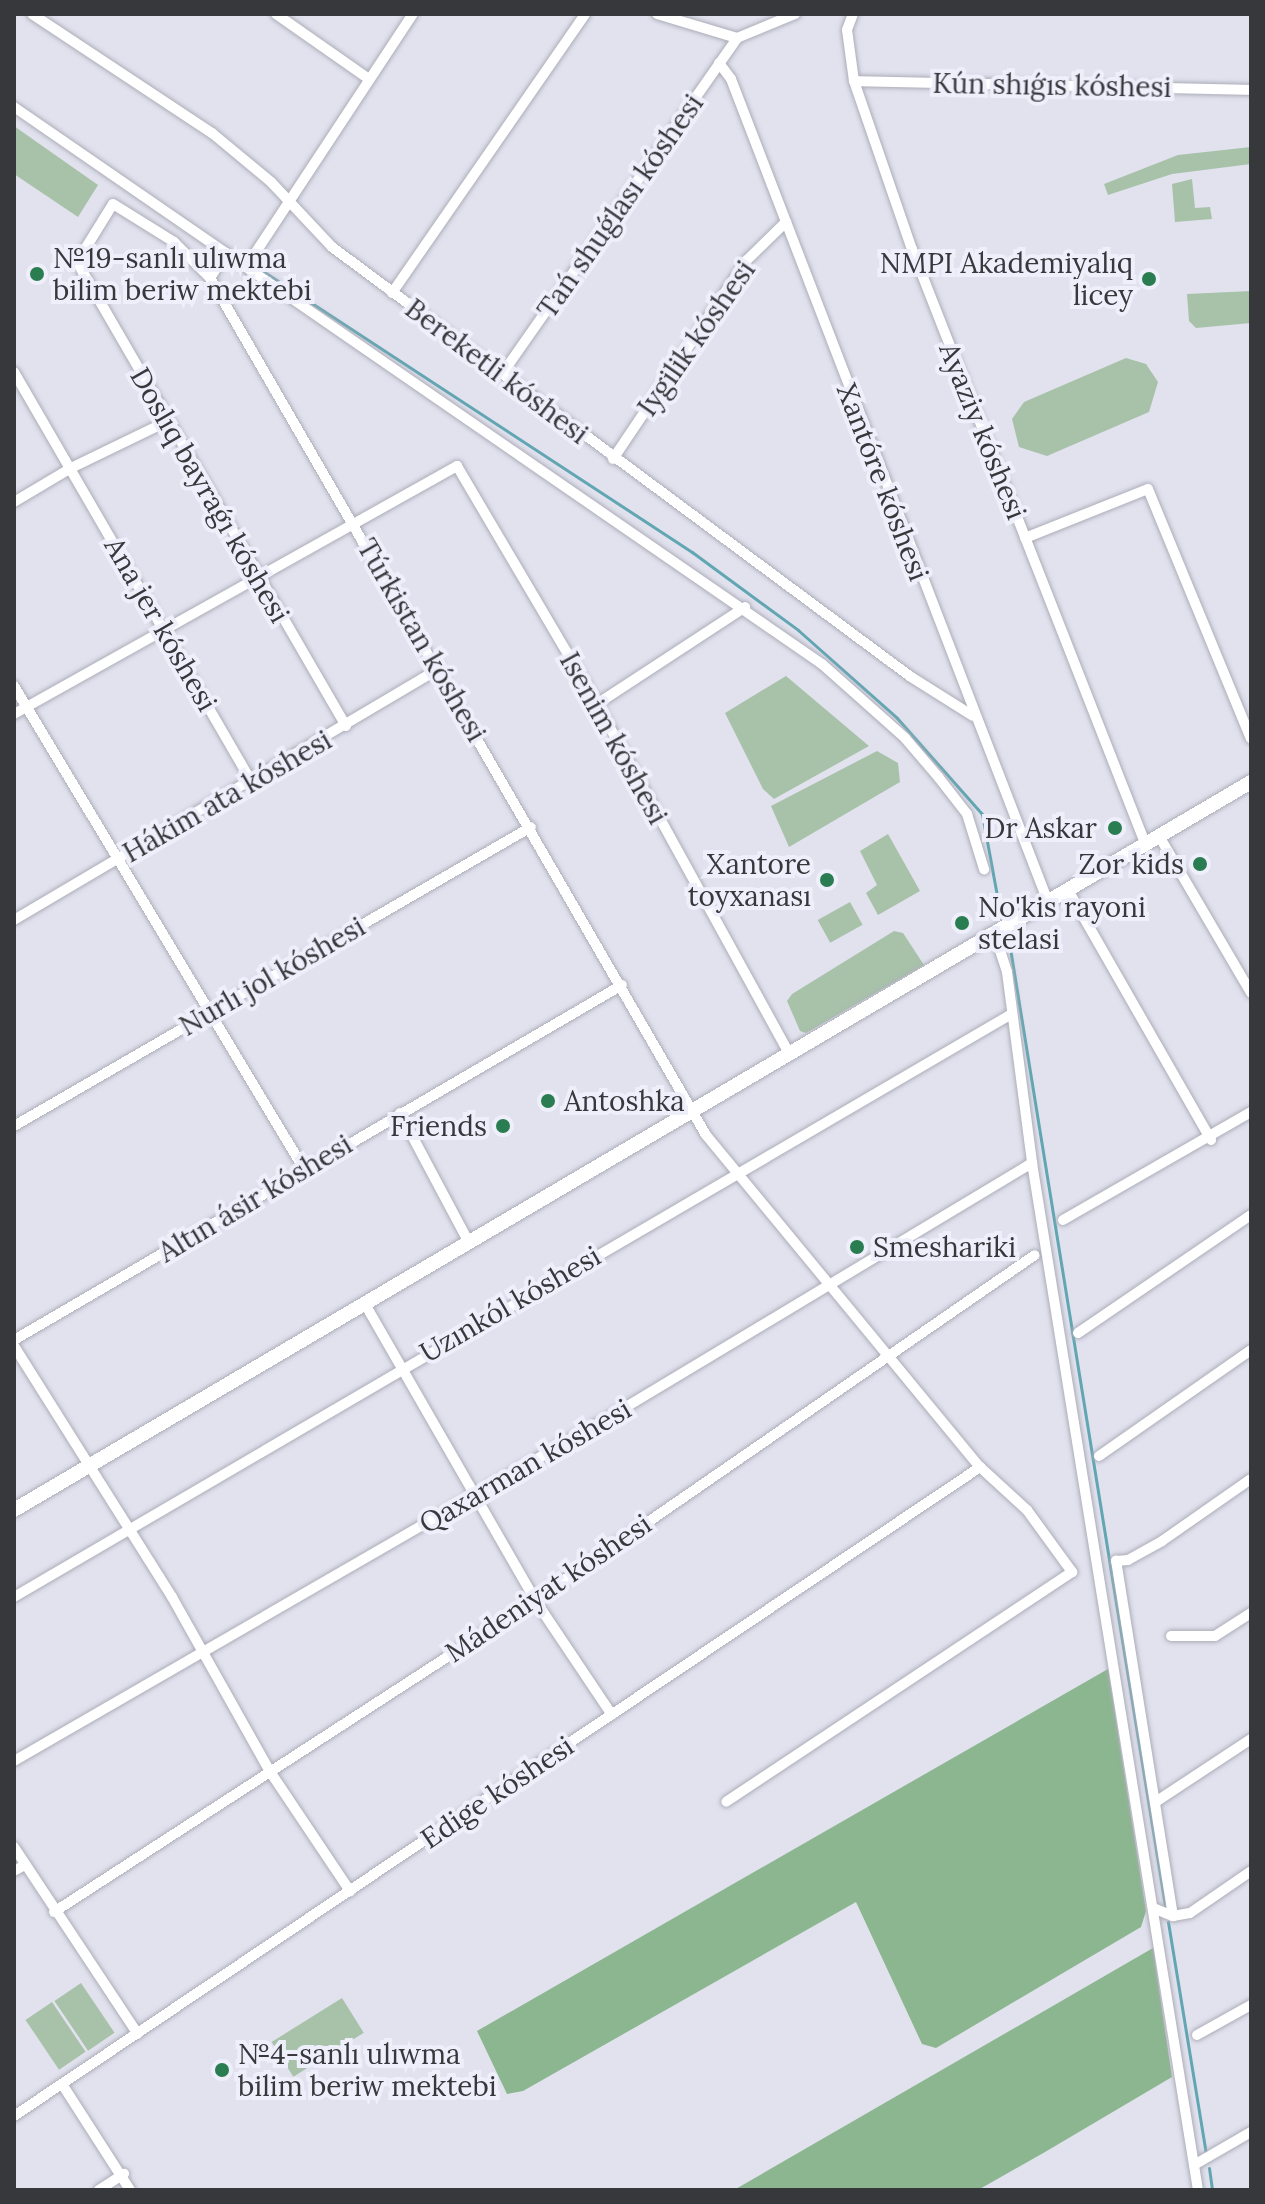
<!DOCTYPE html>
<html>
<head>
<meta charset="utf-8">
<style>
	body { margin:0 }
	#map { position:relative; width:1265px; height:2204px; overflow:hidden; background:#e1e2ee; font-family:Lora,serif }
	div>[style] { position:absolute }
	.green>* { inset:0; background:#a8c2aa; transform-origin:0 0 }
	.forest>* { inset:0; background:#8bb68f }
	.stream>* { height:3px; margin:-1.5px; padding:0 1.5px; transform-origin:1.5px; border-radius:1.5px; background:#61a6b2 }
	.roads { filter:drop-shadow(0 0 2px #acadb8) drop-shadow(0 0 2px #acadb8) }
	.street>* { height:10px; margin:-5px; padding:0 5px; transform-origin:5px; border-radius:5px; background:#fff }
	.secondary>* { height:14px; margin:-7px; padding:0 7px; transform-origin:7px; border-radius:7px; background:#fff }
	.dots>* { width:22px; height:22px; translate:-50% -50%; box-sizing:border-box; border:4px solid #eeeffb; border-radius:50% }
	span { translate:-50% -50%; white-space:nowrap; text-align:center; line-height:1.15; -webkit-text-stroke:8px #eeeffb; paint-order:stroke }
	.street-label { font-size:28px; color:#37383c }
	.poi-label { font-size:28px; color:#37383c }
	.left { translate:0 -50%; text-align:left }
	.right { translate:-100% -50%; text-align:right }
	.frame { position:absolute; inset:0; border:16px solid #37383c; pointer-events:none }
</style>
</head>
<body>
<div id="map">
	<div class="green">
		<i style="clip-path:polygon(14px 126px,98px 185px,78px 217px,14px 174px)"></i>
		<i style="clip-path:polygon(1251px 147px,1251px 164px,1172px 174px,1108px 195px,1104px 184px,1178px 155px)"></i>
		<i style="clip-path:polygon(1192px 179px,1195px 208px,1210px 207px,1212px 219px,1175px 222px,1172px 184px)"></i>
		<i style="clip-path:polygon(1251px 291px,1251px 323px,1196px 328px,1189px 321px,1187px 294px)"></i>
		<i style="clip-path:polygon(1126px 358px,1146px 364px,1158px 382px,1149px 412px,1047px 456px,1019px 447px,1012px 419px,1024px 402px)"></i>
		<i style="clip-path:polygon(786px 676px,869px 746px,774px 799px,763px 789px,725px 713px)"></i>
		<i style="clip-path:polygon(877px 751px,898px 763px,900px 782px,789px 847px,771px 806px)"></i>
		<i style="clip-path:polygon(888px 834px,920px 891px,878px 915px,866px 893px,877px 885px,860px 851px)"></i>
		<i style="left:850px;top:902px;width:26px;height:37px;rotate:61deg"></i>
		<i style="clip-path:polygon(894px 931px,903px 933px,924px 965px,806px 1033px,800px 1031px,787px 1001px,792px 994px)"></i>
		<i style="left:81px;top:1983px;width:60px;height:32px;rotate:56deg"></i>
		<i style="left:342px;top:1998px;width:41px;height:83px;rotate:58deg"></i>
		<i style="left:52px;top:2002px;width:60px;height:32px;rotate:56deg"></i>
	</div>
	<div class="forest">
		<i style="clip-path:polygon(1108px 1669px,1146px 1911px,1141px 1927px,936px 2048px,922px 2044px,856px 1902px,523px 2091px,507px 2094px,477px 2031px)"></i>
		<i style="clip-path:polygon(1153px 1948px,1172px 2077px,1045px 2152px,978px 2190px,734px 2190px)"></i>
	</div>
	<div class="stream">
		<i style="left:258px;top:268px;width:519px;rotate:33.2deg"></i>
		<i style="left:692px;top:552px;width:132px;rotate:36.3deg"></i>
		<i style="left:798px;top:630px;width:132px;rotate:41.6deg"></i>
		<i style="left:897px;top:718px;width:128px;rotate:48.5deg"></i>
		<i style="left:982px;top:814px;width:111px;rotate:79.6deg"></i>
		<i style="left:1009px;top:942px;width:976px;rotate:80.8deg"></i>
		<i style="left:1168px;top:1922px;width:234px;rotate:80.7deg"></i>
		<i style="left:1209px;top:2168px;width:22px;rotate:82deg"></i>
	</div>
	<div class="roads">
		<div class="street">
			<i style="left:32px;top:14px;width:216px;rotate:33.5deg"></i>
			<i style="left:212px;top:133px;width:77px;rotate:39.7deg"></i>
			<i style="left:271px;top:182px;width:89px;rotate:46.8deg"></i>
			<i style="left:332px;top:247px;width:721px;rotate:36.6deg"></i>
			<i style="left:911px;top:677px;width:73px;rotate:32.2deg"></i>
			<i style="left:276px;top:14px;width:113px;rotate:35deg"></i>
			<i style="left:657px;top:14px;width:84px;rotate:16.7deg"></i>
			<i style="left:853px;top:14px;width:17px;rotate:111deg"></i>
			<i style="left:847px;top:30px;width:51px;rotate:82.2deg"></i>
			<i style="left:854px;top:81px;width:178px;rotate:71deg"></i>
			<i style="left:912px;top:249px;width:638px;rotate:68.58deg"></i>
			<i style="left:737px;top:38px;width:63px;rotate:-22.5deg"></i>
			<i style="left:719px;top:63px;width:20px;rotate:53deg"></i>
			<i style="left:731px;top:79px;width:882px;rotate:68.93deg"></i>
			<i style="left:854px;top:81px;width:397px;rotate:1.3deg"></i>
			<i style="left:14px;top:107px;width:981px;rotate:34.58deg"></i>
			<i style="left:822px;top:664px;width:111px;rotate:41.7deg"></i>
			<i style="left:905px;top:738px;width:52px;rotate:49.6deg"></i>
			<i style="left:939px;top:778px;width:46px;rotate:52.1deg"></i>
			<i style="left:967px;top:814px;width:58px;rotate:72.8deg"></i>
			<i style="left:246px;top:267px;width:303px;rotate:-56.6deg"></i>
			<i style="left:210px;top:278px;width:30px;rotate:-57deg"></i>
			<i style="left:392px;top:293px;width:339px;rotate:-55.3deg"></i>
			<i style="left:14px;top:372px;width:473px;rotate:59.9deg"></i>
			<i style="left:502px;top:374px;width:410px;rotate:-55deg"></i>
			<i style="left:613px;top:459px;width:239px;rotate:-56.1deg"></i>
			<i style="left:746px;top:261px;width:56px;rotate:-44.3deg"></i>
			<i style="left:14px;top:502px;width:66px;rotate:-30.8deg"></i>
			<i style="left:71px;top:468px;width:106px;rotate:-25.8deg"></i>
			<i style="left:1025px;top:538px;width:132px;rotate:-21.7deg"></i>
			<i style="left:1148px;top:489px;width:270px;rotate:67.6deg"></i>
			<i style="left:14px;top:686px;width:563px;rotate:59.02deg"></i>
			<i style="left:597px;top:704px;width:177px;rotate:-33.2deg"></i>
			<i style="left:14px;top:714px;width:508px;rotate:-29.24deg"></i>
			<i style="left:457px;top:466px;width:276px;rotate:59.5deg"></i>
			<i style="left:597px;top:704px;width:401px;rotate:61.2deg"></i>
			<i style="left:346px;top:726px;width:536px;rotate:-120.1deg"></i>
			<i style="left:77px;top:262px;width:68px;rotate:-58.2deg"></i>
			<i style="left:113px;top:204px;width:72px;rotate:31.9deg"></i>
			<i style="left:174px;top:242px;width:51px;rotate:45deg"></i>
			<i style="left:210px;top:278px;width:990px;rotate:59.94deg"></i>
			<i style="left:706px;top:1135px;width:430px;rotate:50.5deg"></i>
			<i style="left:980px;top:1467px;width:64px;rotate:42.5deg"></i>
			<i style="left:1027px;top:1510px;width:77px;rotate:54deg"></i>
			<i style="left:1072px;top:1572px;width:415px;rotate:146.4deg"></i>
			<i style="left:1159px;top:836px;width:182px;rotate:59.6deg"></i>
			<i style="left:1068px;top:890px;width:288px;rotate:60.2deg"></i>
			<i style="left:14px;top:920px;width:494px;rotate:-30.6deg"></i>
			<i style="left:995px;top:935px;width:39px;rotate:72deg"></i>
			<i style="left:1007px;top:972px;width:193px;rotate:82.5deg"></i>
			<i style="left:1032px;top:1163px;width:1040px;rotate:80.82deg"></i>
			<i style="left:400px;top:1113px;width:147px;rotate:62deg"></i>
			<i style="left:14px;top:1126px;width:597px;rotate:-30.04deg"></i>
			<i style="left:1063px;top:1220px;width:217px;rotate:-29.9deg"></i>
			<i style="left:365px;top:1304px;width:341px;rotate:60.1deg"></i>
			<i style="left:535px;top:1600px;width:138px;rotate:56.2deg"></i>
			<i style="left:1078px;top:1333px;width:209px;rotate:-34.3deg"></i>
			<i style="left:14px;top:1340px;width:704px;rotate:-30.28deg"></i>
			<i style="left:14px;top:1346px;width:297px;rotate:57.8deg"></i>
			<i style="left:172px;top:1597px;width:198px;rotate:60.7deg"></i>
			<i style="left:269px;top:1770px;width:146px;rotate:56.2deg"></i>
			<i style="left:1099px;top:1456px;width:185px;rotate:-34.9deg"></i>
			<i style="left:14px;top:1597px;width:1154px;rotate:-30.3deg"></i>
			<i style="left:1171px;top:1636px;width:44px"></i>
			<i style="left:1215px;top:1636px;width:43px;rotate:-32.6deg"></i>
			<i style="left:14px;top:1761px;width:678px;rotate:-30.01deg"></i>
			<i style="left:601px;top:1422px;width:503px;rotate:-31deg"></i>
			<i style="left:1157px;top:1801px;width:113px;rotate:-33.4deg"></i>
			<i style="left:14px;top:1847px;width:224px;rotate:56.5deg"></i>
			<i style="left:14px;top:1871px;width:13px;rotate:-29deg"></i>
			<i style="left:1153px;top:1908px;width:22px;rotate:22deg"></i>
			<i style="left:1173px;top:1916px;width:17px;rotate:-10deg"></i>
			<i style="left:1190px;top:1913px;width:74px;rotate:-34.5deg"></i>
			<i style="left:54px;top:1912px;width:573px;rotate:-32.97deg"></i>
			<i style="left:535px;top:1600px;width:607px;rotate:-34.61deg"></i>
			<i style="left:1173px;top:1916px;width:360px;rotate:-99.1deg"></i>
			<i style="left:1116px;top:1561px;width:12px;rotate:-5deg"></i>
			<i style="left:1128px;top:1560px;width:39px;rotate:-29deg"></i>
			<i style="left:1162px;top:1541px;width:108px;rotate:-34.9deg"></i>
			<i style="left:1197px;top:2035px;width:62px;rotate:-29.1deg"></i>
			<i style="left:62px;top:2084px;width:126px;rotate:57.3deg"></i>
			<i style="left:14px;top:2116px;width:1164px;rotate:-33.89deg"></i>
			<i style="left:1194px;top:2165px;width:66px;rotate:-30.1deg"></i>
			<i style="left:99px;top:2190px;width:30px;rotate:-33deg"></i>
		</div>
		<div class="secondary">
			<i style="left:14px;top:1510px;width:1435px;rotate:-30.48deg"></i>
		</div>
	</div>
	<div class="dots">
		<i style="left:37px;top:274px;background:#297d50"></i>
		<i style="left:1149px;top:279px;background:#297d50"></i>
		<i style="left:1115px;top:828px;background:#297d50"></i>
		<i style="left:1200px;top:864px;background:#297d50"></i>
		<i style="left:827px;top:880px;background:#297d50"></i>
		<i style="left:962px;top:923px;background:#297d50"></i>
		<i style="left:548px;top:1101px;background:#297d50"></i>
		<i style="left:503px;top:1126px;background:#297d50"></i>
		<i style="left:857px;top:1247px;background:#297d50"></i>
		<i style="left:222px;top:2070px;background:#297d50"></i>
	</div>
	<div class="street-label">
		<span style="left:1052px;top:85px;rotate:1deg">Kún shıǵıs kóshesi</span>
		<span style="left:620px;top:206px;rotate:-55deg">Tań shuǵlası kóshesi</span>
		<span style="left:696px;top:338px;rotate:-55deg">Iygilik kóshesi</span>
		<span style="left:497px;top:371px;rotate:37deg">Bereketli kóshesi</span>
		<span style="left:983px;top:431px;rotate:68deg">Ayaziy kóshesi</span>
		<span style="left:883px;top:482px;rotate:69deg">Xantóre kóshesi</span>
		<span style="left:210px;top:495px;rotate:60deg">Doslıq bayraǵı kóshesi</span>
		<span style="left:161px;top:624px;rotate:60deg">Ana jer kóshesi</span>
		<span style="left:422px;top:640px;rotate:60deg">Túrkistan kóshesi</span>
		<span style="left:614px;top:738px;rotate:61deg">Isenim kóshesi</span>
		<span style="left:227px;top:796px;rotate:-30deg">Hákim ata kóshesi</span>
		<span style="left:272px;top:976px;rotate:-30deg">Nurlı jol kóshesi</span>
		<span style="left:255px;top:1198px;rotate:-31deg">Altın ásir kóshesi</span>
		<span style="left:510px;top:1304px;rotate:-30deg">Uzınkól kóshesi</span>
		<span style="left:525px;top:1466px;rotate:-30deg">Qaxarman kóshesi</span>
		<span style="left:548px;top:1588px;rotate:-34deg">Mádeniyat kóshesi</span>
		<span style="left:497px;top:1792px;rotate:-34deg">Edige kóshesi</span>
	</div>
	<div class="poi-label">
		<span class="left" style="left:53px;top:274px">№19-sanlı ulıwma<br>bilim beriw mektebi</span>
		<span class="right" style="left:1133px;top:279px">NMPI Akademiyalıq<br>licey</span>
		<span class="right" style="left:1097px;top:828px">Dr Askar</span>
		<span class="right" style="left:811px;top:880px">Xantore<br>toyxanası</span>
		<span class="right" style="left:1184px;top:864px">Zor kids</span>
		<span class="left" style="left:978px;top:923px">No'kis rayoni<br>stelasi</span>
		<span class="left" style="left:564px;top:1101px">Antoshka</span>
		<span class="right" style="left:487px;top:1126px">Friends</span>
		<span class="left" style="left:873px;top:1247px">Smeshariki</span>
		<span class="left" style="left:238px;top:2070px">№4-sanlı ulıwma<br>bilim beriw mektebi</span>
	</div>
	<div class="frame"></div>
</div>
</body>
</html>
